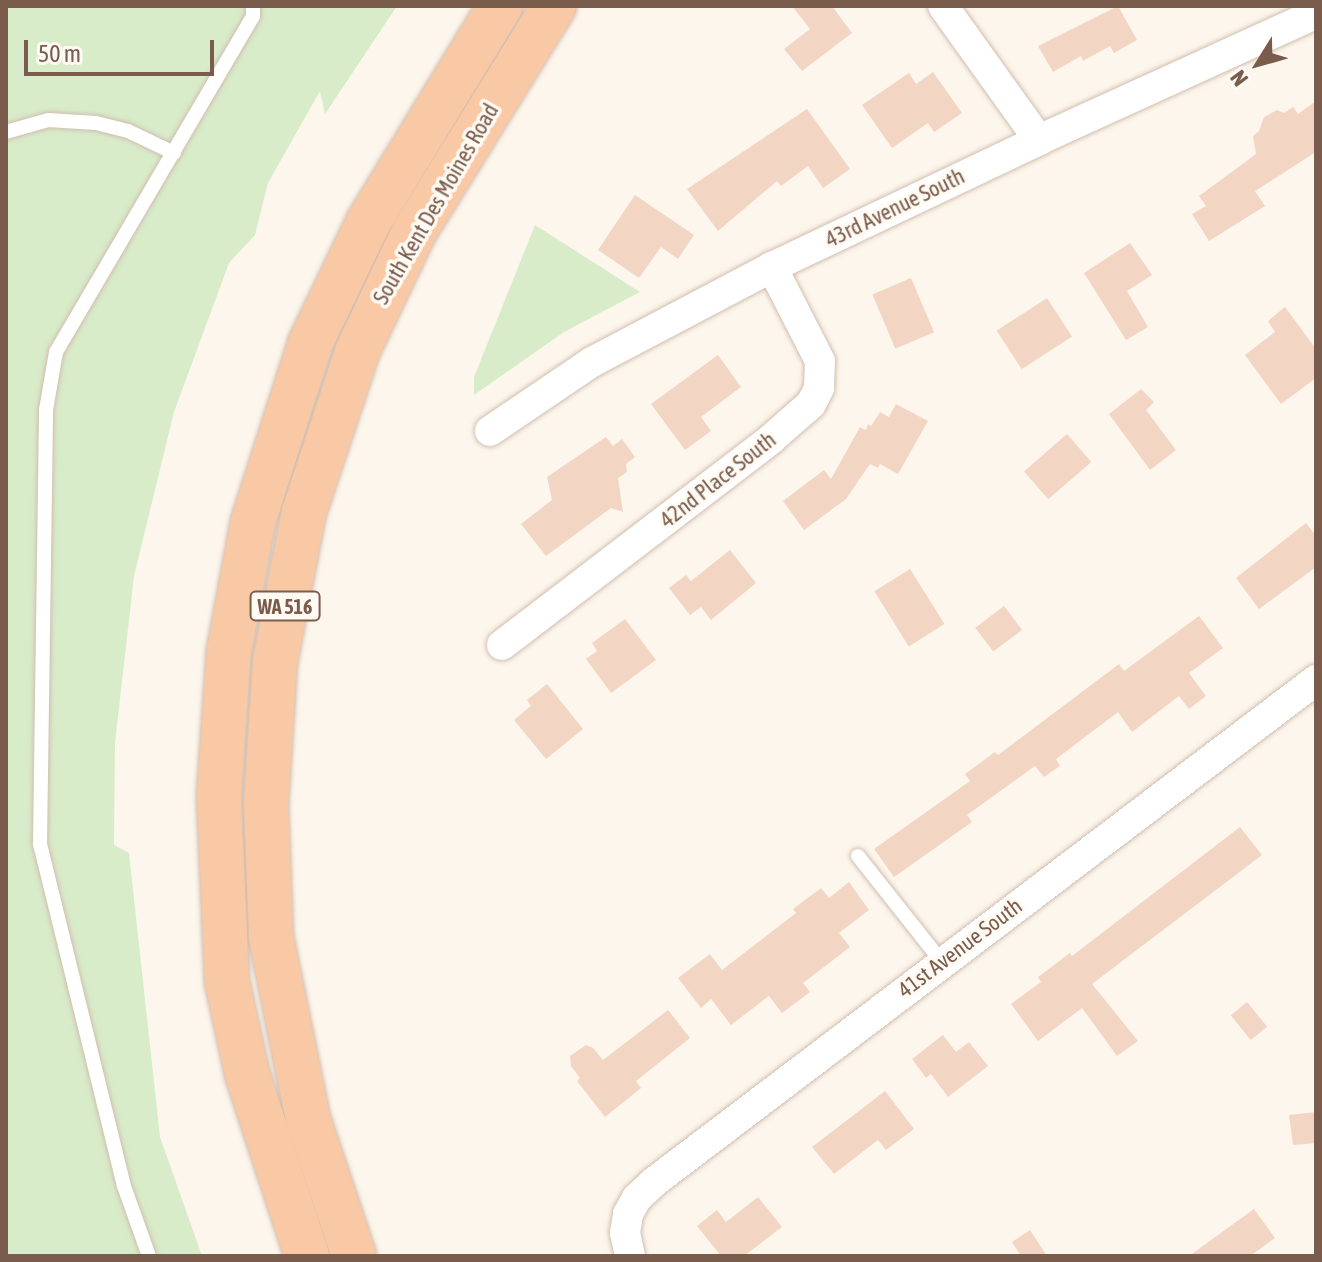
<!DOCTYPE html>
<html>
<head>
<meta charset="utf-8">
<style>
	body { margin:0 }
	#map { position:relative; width:1322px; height:1262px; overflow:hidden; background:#fdf6ec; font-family:"Asap Condensed",sans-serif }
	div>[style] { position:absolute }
	.green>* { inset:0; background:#d8ecc9 }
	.building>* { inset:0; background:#f3d5c3; transform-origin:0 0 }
	.roads { filter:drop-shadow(0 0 2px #d1beb0) drop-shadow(0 0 2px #d1beb0) }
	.service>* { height:14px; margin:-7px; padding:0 7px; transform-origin:7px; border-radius:7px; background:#fff }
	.minor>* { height:30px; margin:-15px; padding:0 15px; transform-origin:15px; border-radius:15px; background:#fff }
	.trunk>* { height:44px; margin:-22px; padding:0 22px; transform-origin:22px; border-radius:22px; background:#f9c8a4 }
	span { translate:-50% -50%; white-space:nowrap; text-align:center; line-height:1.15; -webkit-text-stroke:7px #fffaf3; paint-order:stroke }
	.shield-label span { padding:2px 6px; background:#fffaf3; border:2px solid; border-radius:6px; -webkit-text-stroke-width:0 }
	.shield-label { font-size:20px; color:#7a5c4d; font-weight:700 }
	.street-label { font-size:22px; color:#7a5c4d }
	.frame { position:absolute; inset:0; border:8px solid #7a5c4d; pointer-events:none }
	.north { position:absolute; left:1218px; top:24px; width:80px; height:80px; -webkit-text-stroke:6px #fffaf3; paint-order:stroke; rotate:233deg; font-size:22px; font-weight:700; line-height:32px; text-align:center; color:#7a5c4d }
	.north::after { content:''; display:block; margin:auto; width:28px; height:36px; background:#7a5c4d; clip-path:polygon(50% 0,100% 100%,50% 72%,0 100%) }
	.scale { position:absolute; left:24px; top:40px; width:190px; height:36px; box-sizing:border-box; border:4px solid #7a5c4d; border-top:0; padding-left:10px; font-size:24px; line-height:28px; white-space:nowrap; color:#7a5c4d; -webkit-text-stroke:6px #fffaf3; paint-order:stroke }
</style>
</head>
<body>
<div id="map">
	<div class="green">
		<i style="clip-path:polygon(6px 6px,397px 6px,325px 114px,320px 91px,268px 183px,255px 235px,229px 263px,174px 412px,134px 576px,115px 743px,114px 845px,129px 853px,160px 1137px,202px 1256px,6px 1256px)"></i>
		<i style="clip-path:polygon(535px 225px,640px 292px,564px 332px,474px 395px,474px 377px)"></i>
	</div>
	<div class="building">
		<i style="clip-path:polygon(792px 6px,832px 6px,852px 33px,802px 71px,784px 49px,810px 29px)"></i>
		<i style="clip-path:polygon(1118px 6px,1137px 40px,1114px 53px,1110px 46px,1083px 61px,1081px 56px,1053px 72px,1038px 46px)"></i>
		<i style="clip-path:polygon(933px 72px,962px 113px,934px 132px,928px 123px,892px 148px,862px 105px,909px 73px,916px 84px)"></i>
		<i style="clip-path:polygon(1316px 101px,1316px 152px,1255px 191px,1265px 206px,1209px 241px,1192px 214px,1206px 206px,1199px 196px,1256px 154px,1253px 136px,1259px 131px,1264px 117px,1277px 110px,1284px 113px,1293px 107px,1298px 114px)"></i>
		<i style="clip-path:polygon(807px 109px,850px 169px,823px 188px,808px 166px,781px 186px,777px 181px,718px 231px,687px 189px)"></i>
		<i style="clip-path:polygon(635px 195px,694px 235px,678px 259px,661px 247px,639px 278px,598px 250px)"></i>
		<i style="clip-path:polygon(1130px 243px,1152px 275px,1127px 291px,1148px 327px,1126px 340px,1084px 273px)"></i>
		<i style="left:911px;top:278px;width:59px;height:42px;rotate:67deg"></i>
		<i style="left:1047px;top:298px;width:46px;height:60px;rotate:57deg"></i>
		<i style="clip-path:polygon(1285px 307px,1316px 349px,1316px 378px,1281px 404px,1245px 355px,1275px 332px,1268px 321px)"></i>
		<i style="clip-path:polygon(718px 355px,741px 387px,701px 417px,711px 431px,685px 450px,651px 404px)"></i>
		<i style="clip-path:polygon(1141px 389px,1154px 402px,1146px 410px,1176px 450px,1150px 470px,1109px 414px)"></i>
		<i style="clip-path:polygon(896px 404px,928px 421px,898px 474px,880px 464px,878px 468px,870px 464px,846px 499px,804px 530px,783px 501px,824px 470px,831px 479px,860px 427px,866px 430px,868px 424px,871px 426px,880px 412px,889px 417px)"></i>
		<i style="left:1067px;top:434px;width:37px;height:57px;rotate:49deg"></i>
		<i style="clip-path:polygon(606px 437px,613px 446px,622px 439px,635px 457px,626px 464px,627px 472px,618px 478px,623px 512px,611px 508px,546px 556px,521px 524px,552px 500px,547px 477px)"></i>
		<i style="clip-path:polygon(1306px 523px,1316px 536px,1316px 567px,1259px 609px,1236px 578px)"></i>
		<i style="clip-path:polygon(730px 550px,756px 583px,711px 620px,701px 607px,690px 615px,669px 588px,686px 575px,691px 581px)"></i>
		<i style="left:910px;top:569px;width:65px;height:42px;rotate:58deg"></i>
		<i style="left:1004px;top:606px;width:30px;height:36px;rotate:53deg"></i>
		<i style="clip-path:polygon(1199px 616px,1223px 648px,1189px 673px,1206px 696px,1189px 709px,1179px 696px,1132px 732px,1118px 712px,1056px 759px,1060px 766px,1044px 777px,1035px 766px,967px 815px,972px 822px,894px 877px,874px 849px,970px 781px,965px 774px,995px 752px,998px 755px,1119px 664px,1124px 671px)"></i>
		<i style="clip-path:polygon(625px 619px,656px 660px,611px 693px,586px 659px,597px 651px,592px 643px)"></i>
		<i style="clip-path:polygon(547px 684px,583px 729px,546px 759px,514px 720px,531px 706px,527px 700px)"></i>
		<i style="clip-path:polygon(1240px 827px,1262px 855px,1092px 984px,1138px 1041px,1117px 1056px,1082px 1008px,1038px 1041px,1011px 1004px,1041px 982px,1038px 977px,1070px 953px,1072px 956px)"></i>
		<i style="clip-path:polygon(849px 882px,869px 910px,839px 933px,850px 947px,803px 983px,810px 992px,782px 1013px,769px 996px,731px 1025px,711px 999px,701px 1008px,678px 978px,710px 954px,722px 970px,796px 913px,793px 909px,821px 888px,829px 898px)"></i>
		<i style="left:1247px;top:1002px;width:32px;height:21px;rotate:51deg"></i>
		<i style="clip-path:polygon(668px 1010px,690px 1038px,636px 1081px,641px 1088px,605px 1117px,577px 1081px,580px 1078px,571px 1066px,570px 1056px,586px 1045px,593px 1048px,603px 1060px)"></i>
		<i style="clip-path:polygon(943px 1035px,956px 1052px,969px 1042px,988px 1066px,948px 1097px,931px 1074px,926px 1078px,912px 1059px)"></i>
		<i style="clip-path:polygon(885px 1091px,914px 1129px,886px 1150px,878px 1140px,834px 1174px,812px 1147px)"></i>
		<i style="clip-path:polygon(1316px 1112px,1316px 1143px,1293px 1145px,1289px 1115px)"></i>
		<i style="clip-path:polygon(758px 1197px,782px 1227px,744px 1256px,721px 1256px,697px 1226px,717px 1210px,726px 1222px)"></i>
		<i style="clip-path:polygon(1254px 1209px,1275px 1238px,1250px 1256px,1189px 1256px)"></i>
		<i style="clip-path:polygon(1030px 1230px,1047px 1256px,1021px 1256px,1012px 1242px)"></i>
	</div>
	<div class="roads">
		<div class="service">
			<i style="left:6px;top:132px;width:44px;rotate:-15.9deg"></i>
			<i style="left:48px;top:120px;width:48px;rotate:3.6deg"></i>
			<i style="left:96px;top:123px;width:33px;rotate:14deg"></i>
			<i style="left:128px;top:131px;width:51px;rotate:25.6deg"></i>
			<i style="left:858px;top:856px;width:135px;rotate:51.6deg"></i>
			<i style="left:149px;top:1256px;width:74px;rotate:-109.7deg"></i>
			<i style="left:124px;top:1186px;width:352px;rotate:-103.8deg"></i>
			<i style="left:40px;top:844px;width:434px;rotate:-89.2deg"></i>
			<i style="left:46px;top:410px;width:59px;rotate:-80.2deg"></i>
			<i style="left:56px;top:352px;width:389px;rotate:-59.6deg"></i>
			<i style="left:253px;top:16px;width:10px;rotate:-90deg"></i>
		</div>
		<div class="minor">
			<i style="left:943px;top:6px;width:165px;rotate:54.4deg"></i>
			<i style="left:490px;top:431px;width:123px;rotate:-34.1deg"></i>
			<i style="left:592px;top:362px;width:204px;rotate:-27.8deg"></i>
			<i style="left:772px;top:267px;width:296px;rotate:-25.4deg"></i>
			<i style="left:1039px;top:140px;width:304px;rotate:-24.5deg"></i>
			<i style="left:502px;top:645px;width:339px;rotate:-37.4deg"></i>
			<i style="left:771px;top:439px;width:53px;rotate:-41.2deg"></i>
			<i style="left:811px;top:404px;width:18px;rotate:-63deg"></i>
			<i style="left:819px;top:388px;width:27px;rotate:-88deg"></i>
			<i style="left:820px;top:361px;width:106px;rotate:-117.1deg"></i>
			<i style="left:630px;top:1256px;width:24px;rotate:-102deg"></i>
			<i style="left:625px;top:1233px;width:19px;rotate:-81deg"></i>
			<i style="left:628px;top:1214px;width:18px;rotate:-61deg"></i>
			<i style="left:637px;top:1198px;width:23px;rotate:-43deg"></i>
			<i style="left:654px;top:1182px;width:831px;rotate:-37.17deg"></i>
		</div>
		<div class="trunk">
			<i style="left:307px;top:1256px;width:193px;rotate:-108.2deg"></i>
			<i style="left:247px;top:1073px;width:94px;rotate:-102.3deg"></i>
			<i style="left:227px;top:981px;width:185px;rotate:-92.5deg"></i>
			<i style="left:219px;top:796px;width:145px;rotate:-86.1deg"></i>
			<i style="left:229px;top:651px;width:131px;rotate:-79.5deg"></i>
			<i style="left:253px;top:522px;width:187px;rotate:-72.2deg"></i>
			<i style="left:310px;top:344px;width:136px;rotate:-64.4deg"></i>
			<i style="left:369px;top:221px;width:252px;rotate:-58.6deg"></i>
			<i style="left:354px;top:1256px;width:145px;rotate:-108.6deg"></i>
			<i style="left:308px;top:1119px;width:186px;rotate:-101.5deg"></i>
			<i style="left:271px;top:937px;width:133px;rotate:-92.2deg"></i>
			<i style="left:266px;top:804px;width:142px;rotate:-86.4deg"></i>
			<i style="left:275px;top:662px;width:153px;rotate:-79.1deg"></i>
			<i style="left:304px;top:512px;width:171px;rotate:-71.6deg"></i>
			<i style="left:358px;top:350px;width:131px;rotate:-64.6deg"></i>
			<i style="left:414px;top:232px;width:266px;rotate:-58.2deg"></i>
		</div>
	</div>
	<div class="shield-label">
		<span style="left:285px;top:606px">WA 516</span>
	</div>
	<div class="street-label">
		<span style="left:436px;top:204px;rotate:-60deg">South Kent Des Moines Road</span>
		<span style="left:895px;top:208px;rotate:-26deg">43rd Avenue South</span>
		<span style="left:718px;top:480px;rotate:-38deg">42nd Place South</span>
		<span style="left:960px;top:948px;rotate:-37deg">41st Avenue South</span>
	</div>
	<div class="frame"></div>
	<div class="north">N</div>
	<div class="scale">50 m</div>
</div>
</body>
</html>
